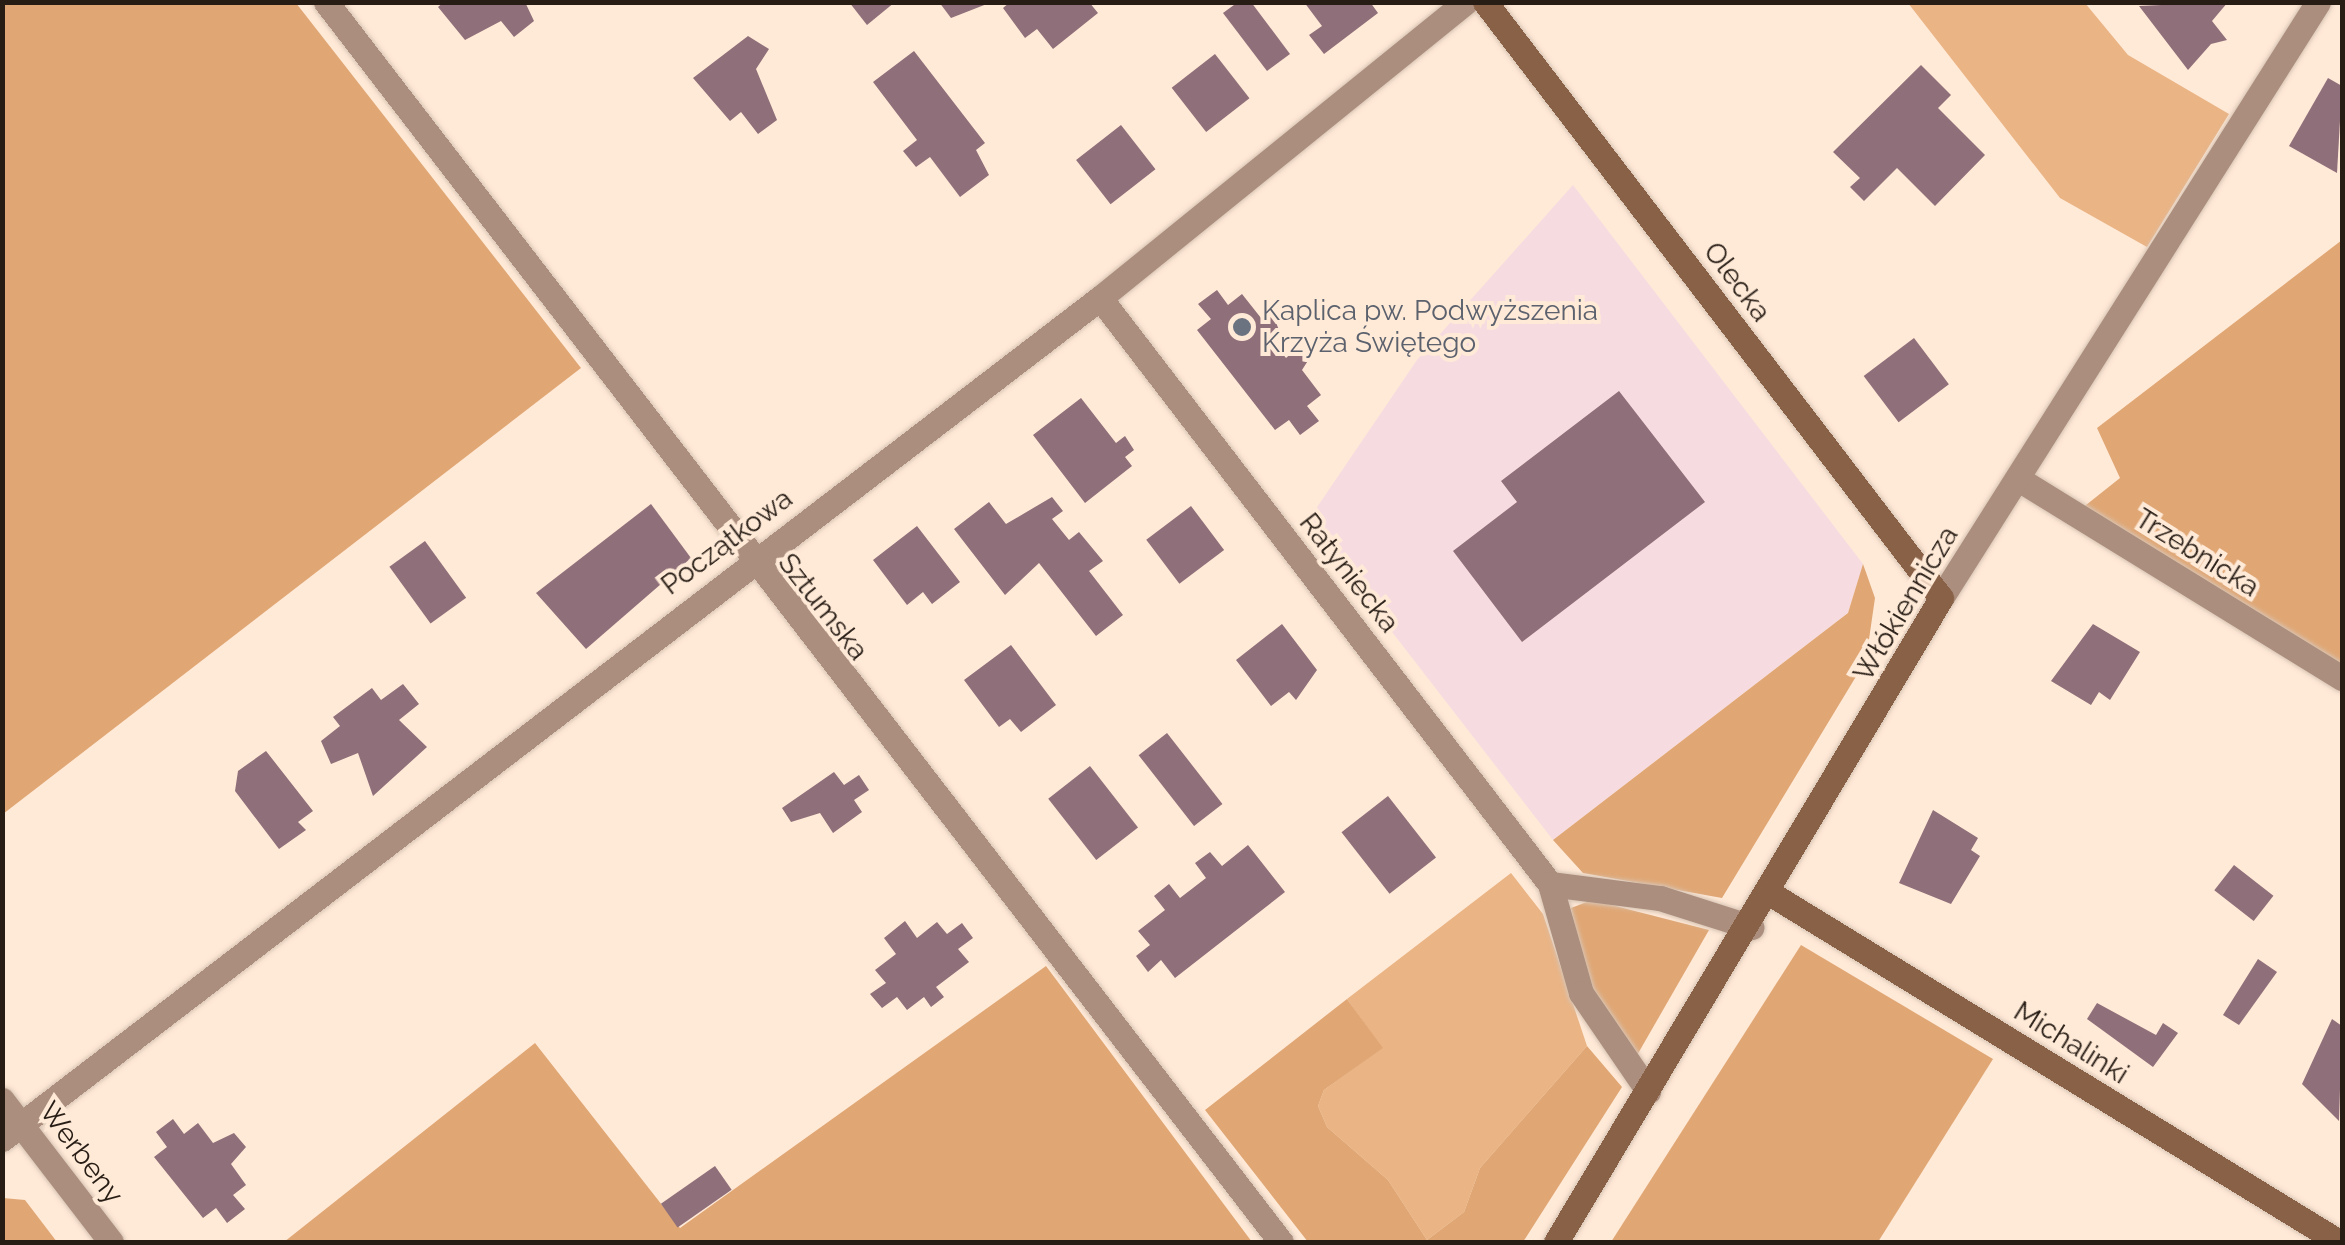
<!DOCTYPE html>
<html>
<head>
<meta charset="utf-8">
<style>
	body { margin:0 }
	#map { position:relative; width:2345px; height:1245px; overflow:hidden; background:#ffe9d7; font-family:Raleway,sans-serif }
	div>[style] { position:absolute }
	.commercial>* { inset:0; background:#f6dce0 }
	.green>* { inset:0; background:#eab485 }
	.forest>* { inset:0; background:#e0a775 }
	.building>* { inset:0; background:#8f6f79; transform-origin:0 0 }
	.roads { filter:drop-shadow(0 0 2px #d8c4b4) drop-shadow(0 0 2px #d8c4b4) }
	.street>* { height:25px; margin:-12.5px; padding:0 12.5px; transform-origin:12.5px; border-radius:12.5px; background:#ab8e7d }
	.secondary>* { height:25px; margin:-12.5px; padding:0 12.5px; transform-origin:12.5px; border-radius:12.5px; background:#896147 }
	.dots>* { width:28px; height:28px; translate:-50% -50%; box-sizing:border-box; border:5px solid #ffe9d7; border-radius:50% }
	span { translate:-50% -50%; white-space:nowrap; text-align:center; line-height:1.15; -webkit-text-stroke:8px #ffe9d7; paint-order:stroke }
	.street-label { font-size:28px; color:#271d15 }
	.worship-label { font-size:28px; color:#5b616d }
	.left { translate:0 -50%; text-align:left }
	.frame { position:absolute; inset:0; border:5px solid #271d15; pointer-events:none }
</style>
</head>
<body>
<div id="map">
	<div class="commercial">
		<i style="clip-path:polygon(1573px 185px,1863px 564px,1848px 613px,1553px 840px,1307px 522px,1417px 360px)"></i>
	</div>
	<div class="green">
		<i style="clip-path:polygon(1908px 3px,2085px 3px,2128px 55px,2229px 114px,2147px 247px,2060px 198px)"></i>
		<i style="clip-path:polygon(1511px 873px,1543px 914px,1587px 1046px,1480px 1168px,1464px 1212px,1427px 1240px,1388px 1180px,1327px 1127px,1318px 1106px,1324px 1090px,1382px 1048px,1347px 999px)"></i>
	</div>
	<div class="forest">
		<i style="clip-path:polygon(3px 2px,296px 3px,581px 368px,3px 814px)"></i>
		<i style="clip-path:polygon(2342px 240px,2342px 669px,2081px 509px,2120px 478px,2097px 428px)"></i>
		<i style="clip-path:polygon(1863px 564px,1875px 598px,1866px 660px,1722px 898px,1583px 873px,1553px 840px,1848px 613px)"></i>
		<i style="clip-path:polygon(1592px 900px,1709px 930px,1636px 1057px,1593px 988px,1580px 947px,1571px 908px)"></i>
		<i style="clip-path:polygon(1801px 945px,1993px 1059px,1878px 1242px,1611px 1242px)"></i>
		<i style="clip-path:polygon(1046px 966px,1252px 1242px,284px 1242px,535px 1043px,680px 1228px)"></i>
		<i style="clip-path:polygon(1347px 999px,1383px 1048px,1324px 1090px,1318px 1106px,1327px 1127px,1388px 1180px,1427px 1240px,1464px 1212px,1480px 1168px,1587px 1046px,1622px 1087px,1523px 1242px,1308px 1242px,1205px 1110px)"></i>
		<i style="clip-path:polygon(3px 1198px,25px 1200px,57px 1242px,3px 1242px)"></i>
	</div>
	<div class="building">
		<i style="clip-path:polygon(444px 2px,525px 2px,534px 21px,514px 37px,501px 21px,465px 40px,438px 7px)"></i>
		<i style="clip-path:polygon(849px 2px,895px 2px,867px 25px)"></i>
		<i style="clip-path:polygon(939px 2px,992px 2px,951px 18px)"></i>
		<i style="clip-path:polygon(1010px 2px,1089px 2px,1098px 13px,1053px 49px,1037px 29px,1025px 38px,1003px 8px)"></i>
		<i style="clip-path:polygon(1238px 2px,1251px 2px,1290px 54px,1267px 71px,1223px 13px)"></i>
		<i style="clip-path:polygon(1304px 2px,1370px 2px,1378px 13px,1324px 54px,1309px 35px,1322px 26px)"></i>
		<i style="clip-path:polygon(2228px 2px,2212px 21px,2227px 40px,2211px 44px,2188px 70px,2139px 6px)"></i>
		<i style="clip-path:polygon(748px 36px,769px 49px,756px 69px,777px 120px,758px 134px,741px 112px,730px 121px,693px 78px)"></i>
		<i style="clip-path:polygon(914px 51px,985px 143px,976px 150px,989px 175px,960px 197px,930px 157px,916px 167px,903px 151px,917px 140px,873px 82px)"></i>
		<i style="left:1215px;top:54px;width:56px;height:55px;rotate:52deg"></i>
		<i style="clip-path:polygon(1921px 65px,1951px 95px,1938px 108px,1985px 155px,1935px 206px,1897px 168px,1864px 201px,1850px 187px,1860px 178px,1833px 152px)"></i>
		<i style="clip-path:polygon(2328px 78px,2342px 86px,2337px 173px,2289px 146px)"></i>
		<i style="left:1121px;top:125px;width:56px;height:57px;rotate:52deg"></i>
		<i style="clip-path:polygon(1217px 290px,1228px 305px,1242px 294px,1261px 318px,1273px 315px,1279px 330px,1270px 338px,1286px 358px,1295px 350px,1309px 359px,1302px 370px,1321px 395px,1307px 406px,1319px 421px,1300px 435px,1289px 420px,1275px 430px,1197px 330px,1211px 319px,1198px 304px)"></i>
		<i style="left:1914px;top:338px;width:58px;height:63px;rotate:53deg"></i>
		<i style="clip-path:polygon(1619px 391px,1705px 502px,1522px 642px,1453px 551px,1517px 502px,1501px 481px)"></i>
		<i style="clip-path:polygon(1081px 398px,1116px 443px,1125px 436px,1134px 450px,1125px 457px,1132px 466px,1085px 503px,1033px 435px)"></i>
		<i style="clip-path:polygon(1052px 497px,1063px 511px,1052px 519px,1069px 540px,1079px 532px,1103px 561px,1089px 571px,1123px 615px,1096px 636px,1039px 563px,1005px 595px,954px 529px,989px 502px,1006px 524px)"></i>
		<i style="clip-path:polygon(651px 504px,691px 558px,586px 649px,536px 593px)"></i>
		<i style="left:1191px;top:506px;width:55px;height:56px;rotate:53deg"></i>
		<i style="clip-path:polygon(917px 526px,960px 582px,932px 604px,923px 592px,907px 605px,873px 560px)"></i>
		<i style="left:425px;top:541px;width:70px;height:44px;rotate:54deg"></i>
		<i style="clip-path:polygon(1282px 624px,1317px 670px,1296px 700px,1289px 692px,1271px 706px,1236px 660px)"></i>
		<i style="clip-path:polygon(2093px 624px,2140px 652px,2110px 700px,2099px 692px,2091px 705px,2051px 681px)"></i>
		<i style="clip-path:polygon(1011px 645px,1056px 705px,1021px 732px,1010px 719px,999px 727px,964px 680px)"></i>
		<i style="clip-path:polygon(403px 684px,419px 704px,399px 720px,427px 747px,373px 796px,358px 753px,331px 764px,321px 741px,340px 726px,333px 717px,372px 688px,381px 700px)"></i>
		<i style="left:1167px;top:733px;width:90px;height:36px;rotate:52deg"></i>
		<i style="clip-path:polygon(266px 751px,313px 811px,298px 822px,306px 830px,279px 849px,235px 791px,238px 771px)"></i>
		<i style="left:1090px;top:766px;width:78px;height:53px;rotate:52deg"></i>
		<i style="clip-path:polygon(834px 772px,844px 785px,859px 775px,869px 790px,854px 800px,862px 812px,833px 833px,820px 813px,791px 822px,782px 808px)"></i>
		<i style="left:1388px;top:796px;width:78px;height:59px;rotate:52deg"></i>
		<i style="clip-path:polygon(1933px 810px,1978px 838px,1971px 850px,1980px 856px,1951px 904px,1899px 883px)"></i>
		<i style="clip-path:polygon(1248px 845px,1285px 892px,1175px 978px,1161px 960px,1148px 972px,1136px 956px,1150px 945px,1138px 931px,1165px 910px,1154px 896px,1169px 884px,1180px 898px,1206px 878px,1195px 863px,1210px 852px,1222px 866px)"></i>
		<i style="left:2234px;top:865px;width:50px;height:32px;rotate:38deg"></i>
		<i style="clip-path:polygon(905px 921px,917px 938px,937px 922px,947px 934px,962px 923px,973px 938px,958px 949px,969px 962px,936px 987px,944px 997px,931px 1007px,924px 997px,907px 1010px,897px 997px,882px 1008px,870px 994px,886px 983px,875px 970px,896px 954px,884px 938px)"></i>
		<i style="clip-path:polygon(2258px 959px,2277px 972px,2239px 1025px,2223px 1015px)"></i>
		<i style="clip-path:polygon(2097px 1003px,2156px 1035px,2163px 1023px,2178px 1033px,2153px 1067px,2087px 1019px)"></i>
		<i style="clip-path:polygon(2332px 1019px,2342px 1026px,2339px 1121px,2302px 1084px)"></i>
		<i style="clip-path:polygon(173px 1119px,184px 1134px,198px 1123px,213px 1143px,234px 1133px,246px 1147px,231px 1164px,246px 1185px,233px 1195px,245px 1209px,227px 1223px,216px 1208px,203px 1218px,154px 1157px,167px 1147px,156px 1132px)"></i>
		<i style="left:715px;top:1166px;width:29px;height:66px;rotate:55deg"></i>
	</div>
	<div class="roads">
		<div class="street">
			<i style="left:326px;top:2px;width:1565px;rotate:52.4deg"></i>
			<i style="left:1100px;top:298px;width:739px;rotate:52.48deg"></i>
			<i style="left:1550px;top:884px;width:111px;rotate:7.3deg"></i>
			<i style="left:1660px;top:898px;width:96px;rotate:17.7deg"></i>
			<i style="left:2020px;top:480px;width:378px;rotate:31.6deg"></i>
			<i style="left:1941px;top:598px;width:705px;rotate:-57.68deg"></i>
			<i style="left:1550px;top:884px;width:113px;rotate:74.1deg"></i>
			<i style="left:1581px;top:993px;width:119px;rotate:55.6deg"></i>
			<i style="left:2px;top:1100px;width:179px;rotate:52.5deg"></i>
			<i style="left:2px;top:1139px;width:1383px;rotate:-37.45deg"></i>
			<i style="left:1100px;top:298px;width:471px;rotate:-39deg"></i>
		</div>
		<div class="secondary">
			<i style="left:1485px;top:2px;width:750px;rotate:52.58deg"></i>
			<i style="left:1941px;top:598px;width:750px;rotate:120.87deg"></i>
			<i style="left:1771px;top:894px;width:666px;rotate:31.49deg"></i>
		</div>
	</div>
	<div class="dots">
		<i style="left:1242px;top:327px;background:#6b7280"></i>
	</div>
	<div class="street-label">
		<span style="left:1737px;top:282px;rotate:53deg">Olecka</span>
		<span style="left:727px;top:542px;rotate:-37deg">Początkowa</span>
		<span style="left:2197px;top:553px;rotate:32deg">Trzebnicka</span>
		<span style="left:1349px;top:573px;rotate:52deg">Ratyniecka</span>
		<span style="left:1906px;top:604px;rotate:-59deg">Włókiennicza</span>
		<span style="left:823px;top:607px;rotate:52deg">Sztumska</span>
		<span style="left:2071px;top:1043px;rotate:32deg">Michalinki</span>
		<span style="left:81px;top:1153px;rotate:53deg">Werbeny</span>
	</div>
	<div class="worship-label">
		<span class="left" style="left:1262px;top:327px">Kaplica pw. Podwyższenia<br>Krzyża Świętego</span>
	</div>
	<div class="frame"></div>
</div>
</body>
</html>
